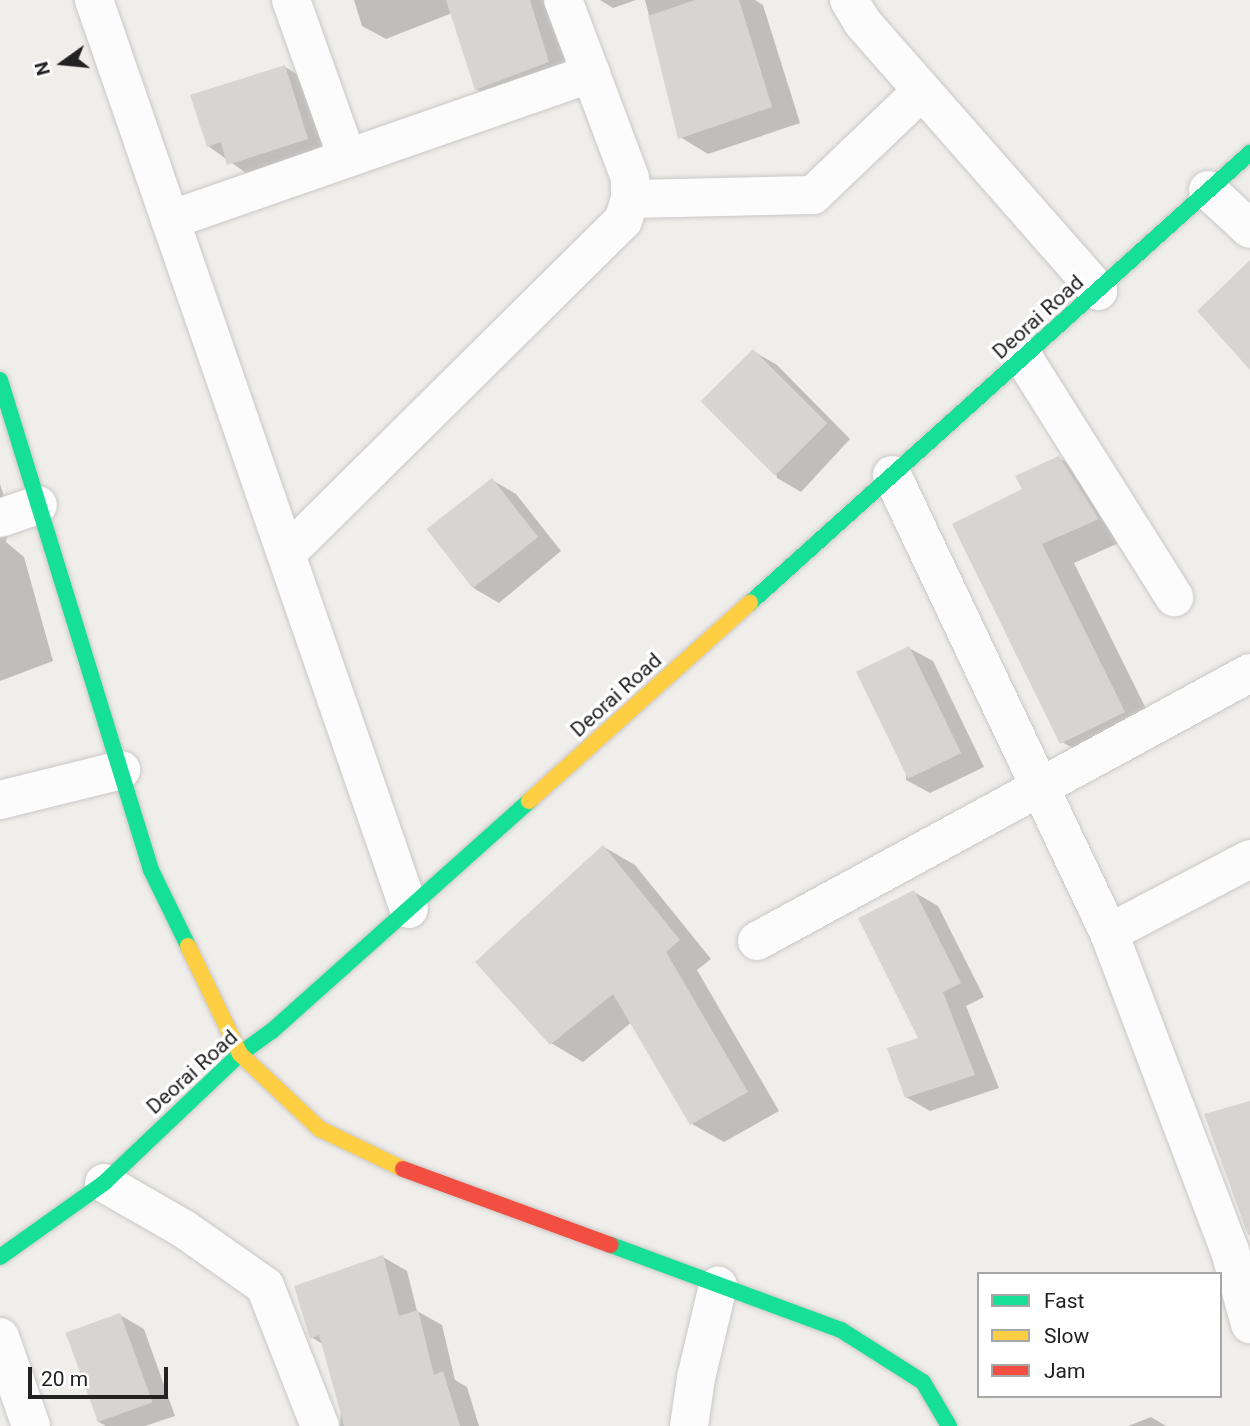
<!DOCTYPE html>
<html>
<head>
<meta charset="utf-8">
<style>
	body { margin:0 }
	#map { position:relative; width:1250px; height:1426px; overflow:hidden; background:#f0eeeb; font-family:Roboto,sans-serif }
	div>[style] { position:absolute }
	.shadow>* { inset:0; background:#0003 }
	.building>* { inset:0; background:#d7d4d2; transform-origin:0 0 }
	.roads { filter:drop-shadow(0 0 2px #c9c8c7) drop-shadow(0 0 2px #c9c8c7) }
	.street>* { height:38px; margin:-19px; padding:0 19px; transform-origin:19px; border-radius:19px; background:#fdfcfc }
	.fast>* { height:16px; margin:-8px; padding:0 8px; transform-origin:8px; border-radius:8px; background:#16e098 }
	.slow>* { height:16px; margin:-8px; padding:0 8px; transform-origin:8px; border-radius:8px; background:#ffcf43 }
	.jam>* { height:16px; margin:-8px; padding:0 8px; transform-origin:8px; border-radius:8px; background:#f24e42 }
	span { translate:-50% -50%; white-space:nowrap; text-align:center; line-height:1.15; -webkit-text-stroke:7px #fff; paint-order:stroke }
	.street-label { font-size:21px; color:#222 }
	.legend { position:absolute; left:977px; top:1272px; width:245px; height:126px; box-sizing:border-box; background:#fff; border:2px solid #a7a7a7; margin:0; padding:9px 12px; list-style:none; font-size:21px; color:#222 }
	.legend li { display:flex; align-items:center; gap:14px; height:35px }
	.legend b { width:35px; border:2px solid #a7a7a7 }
	.north { position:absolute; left:28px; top:28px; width:70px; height:70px; -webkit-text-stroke:5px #fff; paint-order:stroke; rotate:255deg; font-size:19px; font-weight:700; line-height:28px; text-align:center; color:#222 }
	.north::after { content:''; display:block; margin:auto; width:24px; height:32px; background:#222; clip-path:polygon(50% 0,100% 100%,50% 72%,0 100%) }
	.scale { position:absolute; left:28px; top:1367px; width:140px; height:32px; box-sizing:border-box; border:4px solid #222; border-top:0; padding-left:9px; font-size:21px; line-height:24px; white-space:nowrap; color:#222; -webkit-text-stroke:5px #fff; paint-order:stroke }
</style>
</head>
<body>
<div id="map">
	<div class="shadow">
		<i style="clip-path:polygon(354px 0,549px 0,572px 76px,500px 103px,476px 89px,452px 13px,386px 39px,362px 26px)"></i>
		<i style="clip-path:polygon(600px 0,636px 0,613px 8px)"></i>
		<i style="clip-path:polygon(645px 0,755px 0,763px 5px,800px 123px,708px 154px,680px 137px)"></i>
		<i style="clip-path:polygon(285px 67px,309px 81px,331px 153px,253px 178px,208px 146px)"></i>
		<i style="clip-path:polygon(753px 351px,777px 365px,850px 439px,801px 492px,777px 478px)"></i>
		<i style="clip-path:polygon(1059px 458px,1092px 477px,1130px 538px,1074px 563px,1157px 731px,1095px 761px,1062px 742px,1024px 490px)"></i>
		<i style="clip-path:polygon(492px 480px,516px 494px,561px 551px,499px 603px,475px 589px,433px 533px)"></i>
		<i style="clip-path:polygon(0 484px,11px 519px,6px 542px,24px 557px,53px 661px,0 681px)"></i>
		<i style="clip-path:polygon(909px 648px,933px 661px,984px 767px,930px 793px,906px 780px)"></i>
		<i style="clip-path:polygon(604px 847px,635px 865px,711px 959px,697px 970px,779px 1111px,724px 1142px,692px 1124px,632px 1022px,583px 1062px,551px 1043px)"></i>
		<i style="clip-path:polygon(914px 892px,938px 906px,984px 997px,966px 1006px,999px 1088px,930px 1111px,906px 1097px,921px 1039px)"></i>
		<i style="clip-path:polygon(383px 1257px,407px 1271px,417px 1311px,442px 1325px,455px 1380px,467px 1387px,479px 1426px,340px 1426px,341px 1410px,324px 1345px,311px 1337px)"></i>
		<i style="clip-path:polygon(120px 1315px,144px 1329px,175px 1416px,145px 1426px,106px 1426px,97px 1421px)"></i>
		<i style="clip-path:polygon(1151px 1417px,1166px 1426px,1128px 1426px)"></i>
	</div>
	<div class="building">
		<i style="clip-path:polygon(446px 0,530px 0,549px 62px,475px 90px)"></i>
		<i style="clip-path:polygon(695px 0,739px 0,772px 107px,678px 139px,648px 16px)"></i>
		<i style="clip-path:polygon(285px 65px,308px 139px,227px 165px,221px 142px,207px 147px,190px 95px)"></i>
		<i style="clip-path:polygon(1250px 260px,1250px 370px,1197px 311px)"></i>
		<i style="left:753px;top:349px;width:105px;height:74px;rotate:45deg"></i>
		<i style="clip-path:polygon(1059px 456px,1099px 519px,1042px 544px,1125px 712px,1060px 744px,952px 524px,1022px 489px,1015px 476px)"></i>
		<i style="left:492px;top:478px;width:75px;height:83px;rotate:52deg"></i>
		<i style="left:909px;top:646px;width:119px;height:59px;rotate:64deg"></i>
		<i style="clip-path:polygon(603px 845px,680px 940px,666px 952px,748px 1092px,690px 1125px,613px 994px,550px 1045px,475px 962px)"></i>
		<i style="clip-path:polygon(914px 890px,961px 983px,943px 992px,975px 1075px,905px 1098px,887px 1048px,918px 1038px,858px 918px)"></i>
		<i style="clip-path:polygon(1250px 1101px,1250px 1235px,1248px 1235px,1204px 1114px)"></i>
		<i style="clip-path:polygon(383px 1255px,399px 1316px,418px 1310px,434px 1375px,443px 1371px,460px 1426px,344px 1426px,319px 1335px,310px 1339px,294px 1286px)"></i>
		<i style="left:120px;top:1313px;width:95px;height:58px;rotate:70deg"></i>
	</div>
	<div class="roads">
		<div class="street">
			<i style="left:94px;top:0;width:962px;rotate:70.89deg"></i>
			<i style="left:291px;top:0;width:167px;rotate:70.4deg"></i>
			<i style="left:849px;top:0;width:26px;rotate:59deg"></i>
			<i style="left:862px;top:22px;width:358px;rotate:48.7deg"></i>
			<i style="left:1208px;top:190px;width:57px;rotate:42.9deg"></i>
			<i style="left:630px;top:199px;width:183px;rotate:-1.3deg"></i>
			<i style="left:813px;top:195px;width:151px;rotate:-43.7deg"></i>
			<i style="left:170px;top:220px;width:446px;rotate:-19.2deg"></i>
			<i style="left:1023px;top:357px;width:284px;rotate:57.8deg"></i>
			<i style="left:892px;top:475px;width:507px;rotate:64.65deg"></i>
			<i style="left:1109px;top:933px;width:340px;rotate:69.2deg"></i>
			<i style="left:1230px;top:1251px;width:76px;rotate:74.7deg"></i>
			<i style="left:0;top:518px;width:40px;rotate:-18.9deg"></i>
			<i style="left:286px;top:554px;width:474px;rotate:-44.7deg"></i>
			<i style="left:623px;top:221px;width:23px;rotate:-72deg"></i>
			<i style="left:630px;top:199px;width:21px;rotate:-90deg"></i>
			<i style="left:630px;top:178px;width:190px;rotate:-110.6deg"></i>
			<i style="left:0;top:800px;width:125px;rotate:-13.9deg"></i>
			<i style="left:1109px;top:933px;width:159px;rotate:-27.7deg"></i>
			<i style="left:757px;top:941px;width:561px;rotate:-28.53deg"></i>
			<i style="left:104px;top:1183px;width:92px;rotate:29.9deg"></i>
			<i style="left:184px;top:1229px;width:99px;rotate:35.1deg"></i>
			<i style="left:265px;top:1286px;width:150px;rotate:68.6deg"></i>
			<i style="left:0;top:1337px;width:94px;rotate:70.8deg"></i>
			<i style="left:689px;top:1426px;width:49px;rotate:-81.7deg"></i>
			<i style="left:696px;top:1378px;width:95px;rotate:-76.6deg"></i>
		</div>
		<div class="fast">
			<i style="left:0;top:380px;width:513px;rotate:72.87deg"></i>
			<i style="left:151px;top:870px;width:85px;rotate:64deg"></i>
			<i style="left:750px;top:603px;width:673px;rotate:-41.99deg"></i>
			<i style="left:611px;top:1245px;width:245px;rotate:20.3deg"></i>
			<i style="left:841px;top:1330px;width:97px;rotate:32.4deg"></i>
			<i style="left:923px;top:1382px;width:51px;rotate:59.4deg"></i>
			<i style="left:0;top:1257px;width:128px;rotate:-35.4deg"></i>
			<i style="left:104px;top:1183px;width:187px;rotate:-43.5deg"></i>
			<i style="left:240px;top:1054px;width:39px;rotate:-36deg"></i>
			<i style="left:272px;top:1031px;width:345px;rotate:-41.8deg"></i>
		</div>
		<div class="slow">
			<i style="left:529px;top:801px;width:297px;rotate:-41.9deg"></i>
			<i style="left:188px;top:946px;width:120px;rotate:64.3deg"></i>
			<i style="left:240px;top:1054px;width:110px;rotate:43.2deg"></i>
			<i style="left:320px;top:1129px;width:92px;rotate:25.7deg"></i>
		</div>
		<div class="jam">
			<i style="left:403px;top:1169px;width:221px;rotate:20.1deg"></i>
		</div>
	</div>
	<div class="street-label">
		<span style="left:1038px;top:317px;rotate:-42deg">Deorai Road</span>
		<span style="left:616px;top:695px;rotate:-42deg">Deorai Road</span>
		<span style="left:192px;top:1072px;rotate:-42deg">Deorai Road</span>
	</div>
	<ul class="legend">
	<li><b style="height:9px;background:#16e098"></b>Fast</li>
	<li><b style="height:9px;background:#ffcf43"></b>Slow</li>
	<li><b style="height:9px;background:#f24e42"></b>Jam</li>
	</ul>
	<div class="north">N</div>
	<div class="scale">20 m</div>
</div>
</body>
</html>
